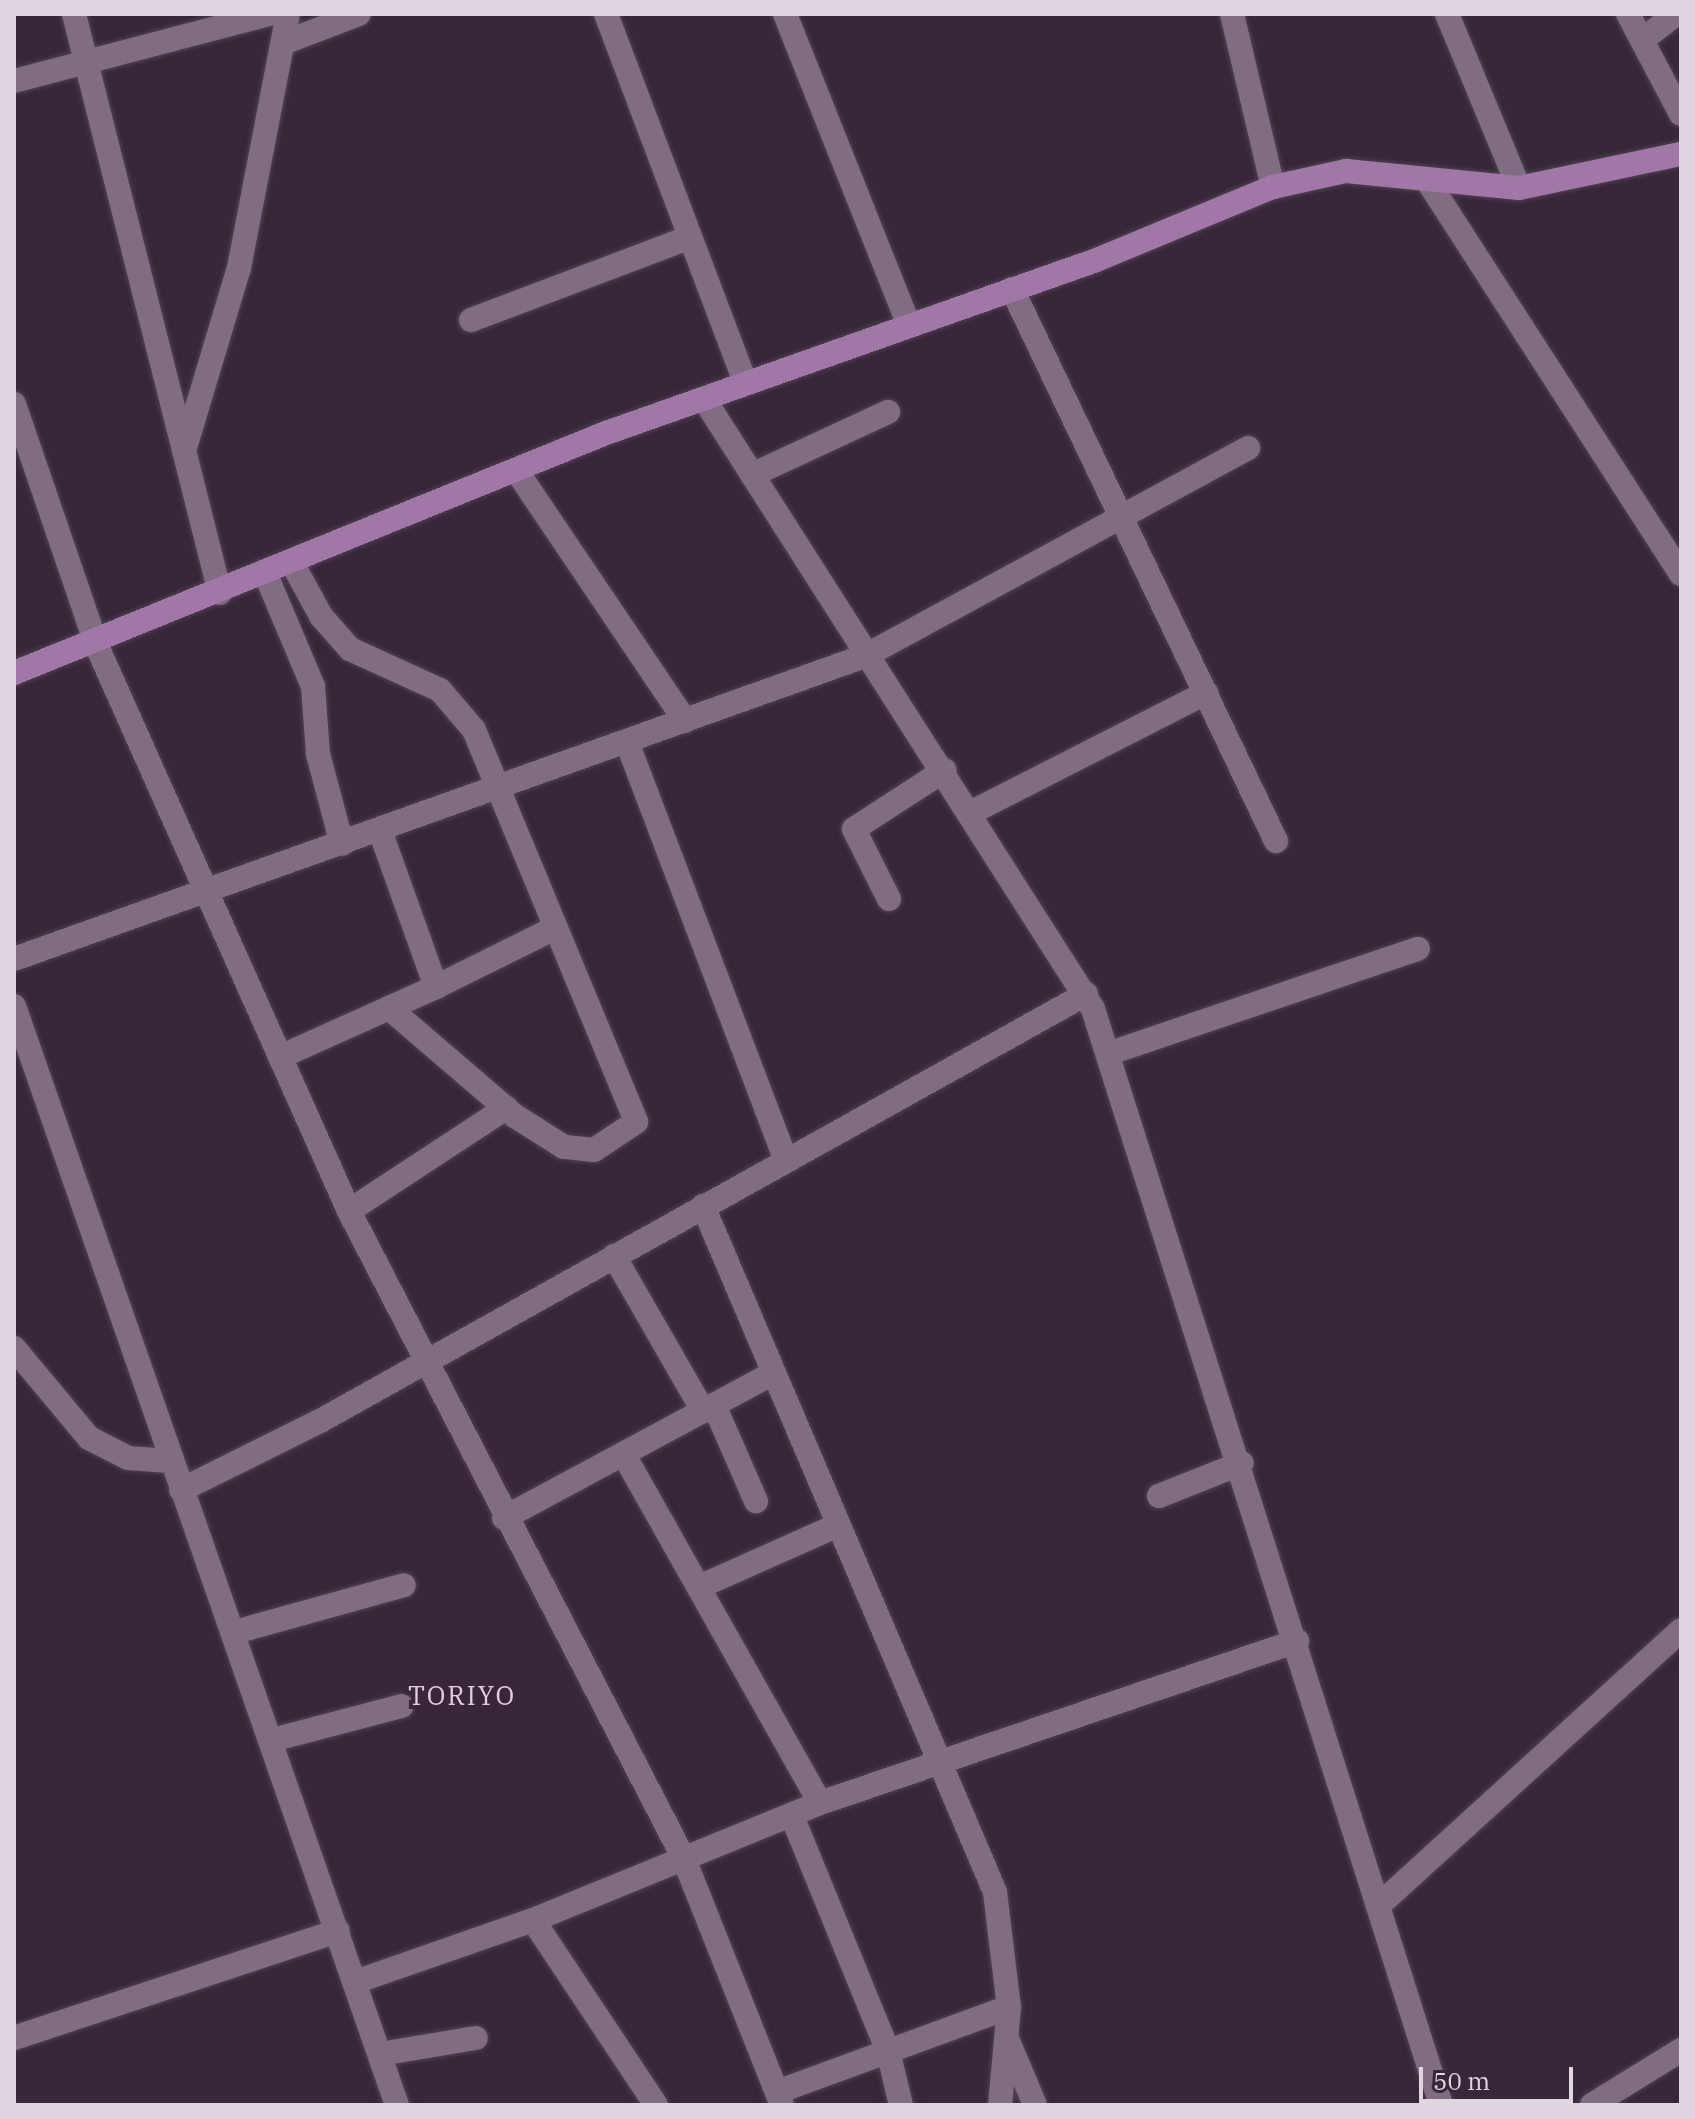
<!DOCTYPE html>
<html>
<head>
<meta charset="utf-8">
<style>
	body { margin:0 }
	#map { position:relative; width:1695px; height:2119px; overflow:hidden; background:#372739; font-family:"IBM Plex Serif",serif }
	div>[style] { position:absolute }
	.roads { filter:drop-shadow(0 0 2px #504352) drop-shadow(0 0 2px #504352) }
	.minor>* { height:24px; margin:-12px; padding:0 12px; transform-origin:12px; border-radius:12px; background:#806d82 }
	.major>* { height:24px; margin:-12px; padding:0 12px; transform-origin:12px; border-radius:12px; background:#a177a7 }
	span { translate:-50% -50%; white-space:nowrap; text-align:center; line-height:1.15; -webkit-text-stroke:8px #372739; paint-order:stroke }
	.quarter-label { font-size:26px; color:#e2cde4; letter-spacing:2px }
	.frame { position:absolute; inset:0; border:16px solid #e0d6e1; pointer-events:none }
	.scale { position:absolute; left:1419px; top:2067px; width:154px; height:36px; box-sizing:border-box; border:4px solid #e0d6e1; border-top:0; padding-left:10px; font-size:24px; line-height:28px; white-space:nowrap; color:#e0d6e1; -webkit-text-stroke:6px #372739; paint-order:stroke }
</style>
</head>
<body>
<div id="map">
	<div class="roads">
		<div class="minor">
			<i style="left:74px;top:14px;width:597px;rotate:75.85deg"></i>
			<i style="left:606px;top:14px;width:391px;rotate:69.3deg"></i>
			<i style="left:785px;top:14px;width:335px;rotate:68.3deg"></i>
			<i style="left:1232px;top:14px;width:178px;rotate:76.7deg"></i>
			<i style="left:1447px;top:14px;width:188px;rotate:67.5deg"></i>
			<i style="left:1628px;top:14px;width:113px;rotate:62.1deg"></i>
			<i style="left:1642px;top:40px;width:43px;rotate:-37.4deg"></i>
			<i style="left:283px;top:43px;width:81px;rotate:-20.9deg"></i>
			<i style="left:14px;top:81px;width:264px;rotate:-14.7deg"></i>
			<i style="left:1429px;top:183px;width:465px;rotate:57.2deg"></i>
			<i style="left:1012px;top:289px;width:612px;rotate:64.44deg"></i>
			<i style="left:471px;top:320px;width:232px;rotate:-20.7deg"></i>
			<i style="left:704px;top:399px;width:723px;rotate:57.47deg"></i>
			<i style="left:1093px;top:1009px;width:1150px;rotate:72.38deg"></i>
			<i style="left:14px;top:404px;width:254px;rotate:71.1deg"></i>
			<i style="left:96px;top:644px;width:621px;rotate:65.95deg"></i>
			<i style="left:349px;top:1211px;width:729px;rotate:62.66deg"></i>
			<i style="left:684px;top:1859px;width:265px;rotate:68.3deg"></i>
			<i style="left:184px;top:451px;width:191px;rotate:-73.3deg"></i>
			<i style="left:239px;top:268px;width:259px;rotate:-79.1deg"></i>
			<i style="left:518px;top:473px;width:299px;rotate:56deg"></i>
			<i style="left:752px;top:475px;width:150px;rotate:-24.9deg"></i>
			<i style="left:291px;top:561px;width:63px;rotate:61.4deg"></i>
			<i style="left:321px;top:616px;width:44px;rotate:48.7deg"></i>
			<i style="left:350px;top:649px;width:99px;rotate:24.5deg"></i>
			<i style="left:440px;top:690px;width:52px;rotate:49.6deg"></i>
			<i style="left:474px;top:730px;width:424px;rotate:67.5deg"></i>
			<i style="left:636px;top:1122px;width:50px;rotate:146.3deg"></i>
			<i style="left:594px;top:1150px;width:30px;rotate:-174deg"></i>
			<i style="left:564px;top:1147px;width:58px;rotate:-147.7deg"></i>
			<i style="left:515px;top:1116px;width:166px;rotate:-139.4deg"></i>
			<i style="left:266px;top:575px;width:121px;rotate:67.1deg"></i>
			<i style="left:313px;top:686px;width:68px;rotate:85.8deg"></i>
			<i style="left:318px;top:754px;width:93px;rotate:75.1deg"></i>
			<i style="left:627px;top:742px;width:447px;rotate:69.2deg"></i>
			<i style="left:972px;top:812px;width:263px;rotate:-27deg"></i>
			<i style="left:889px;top:899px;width:78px;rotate:-116.6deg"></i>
			<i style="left:854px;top:829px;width:108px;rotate:-33deg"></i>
			<i style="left:14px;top:959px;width:903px;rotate:-19.6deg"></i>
			<i style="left:865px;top:656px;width:436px;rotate:-28.5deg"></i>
			<i style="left:436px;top:987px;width:133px;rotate:-26.4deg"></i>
			<i style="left:14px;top:1006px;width:1164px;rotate:70.79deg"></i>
			<i style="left:1110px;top:1053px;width:325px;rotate:-18.7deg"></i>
			<i style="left:280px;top:1057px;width:171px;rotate:-24.2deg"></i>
			<i style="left:436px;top:987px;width:166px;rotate:-109.7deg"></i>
			<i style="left:703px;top:1206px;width:746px;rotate:66.94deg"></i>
			<i style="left:995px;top:1892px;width:116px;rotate:83.1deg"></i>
			<i style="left:1009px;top:2007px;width:98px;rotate:95.2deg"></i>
			<i style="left:349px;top:1211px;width:188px;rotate:-33.3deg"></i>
			<i style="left:614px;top:1256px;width:179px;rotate:60.1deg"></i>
			<i style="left:14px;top:1348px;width:117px;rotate:50.2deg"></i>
			<i style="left:89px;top:1438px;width:44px;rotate:27.1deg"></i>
			<i style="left:128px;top:1458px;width:42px;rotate:4.1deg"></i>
			<i style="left:714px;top:1405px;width:105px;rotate:66.4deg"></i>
			<i style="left:624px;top:1455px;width:399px;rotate:60.6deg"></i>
			<i style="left:181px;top:1490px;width:155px;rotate:-26.4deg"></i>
			<i style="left:320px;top:1421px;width:877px;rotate:-29.14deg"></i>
			<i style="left:1159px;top:1496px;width:89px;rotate:-21.7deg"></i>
			<i style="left:504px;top:1518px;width:306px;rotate:-28.3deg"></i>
			<i style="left:699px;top:1587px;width:152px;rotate:-24deg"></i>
			<i style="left:235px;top:1632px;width:175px;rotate:-15.5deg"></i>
			<i style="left:272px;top:1740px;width:134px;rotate:-14.7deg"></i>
			<i style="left:792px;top:1816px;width:254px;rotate:67.8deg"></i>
			<i style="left:888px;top:2051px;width:56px;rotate:76.5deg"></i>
			<i style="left:1378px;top:1906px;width:410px;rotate:-42.3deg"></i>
			<i style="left:533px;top:1920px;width:222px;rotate:56.4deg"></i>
			<i style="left:355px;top:1982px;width:188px;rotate:-19.2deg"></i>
			<i style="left:533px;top:1920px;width:310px;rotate:-22.2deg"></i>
			<i style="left:820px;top:1803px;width:504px;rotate:-18.76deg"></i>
			<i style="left:14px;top:2038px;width:341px;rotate:-18.3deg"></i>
			<i style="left:1008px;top:2041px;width:69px;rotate:67.1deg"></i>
			<i style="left:380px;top:2054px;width:97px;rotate:-9.5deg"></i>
			<i style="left:777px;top:2092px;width:247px;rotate:-20.1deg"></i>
			<i style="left:1592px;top:2105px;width:105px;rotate:-31.7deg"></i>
		</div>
		<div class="major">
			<i style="left:14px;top:673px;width:639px;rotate:-22.07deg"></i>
			<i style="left:606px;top:433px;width:517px;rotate:-19.42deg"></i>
			<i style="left:1094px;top:261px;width:194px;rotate:-22.5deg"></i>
			<i style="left:1273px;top:187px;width:75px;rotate:-12.4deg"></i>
			<i style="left:1346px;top:171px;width:174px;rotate:5.6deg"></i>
			<i style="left:1519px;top:188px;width:166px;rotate:-11.9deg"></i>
		</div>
	</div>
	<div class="quarter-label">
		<span style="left:462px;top:1696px">TORIYO</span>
	</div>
	<div class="frame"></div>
	<div class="scale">50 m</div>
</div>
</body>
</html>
